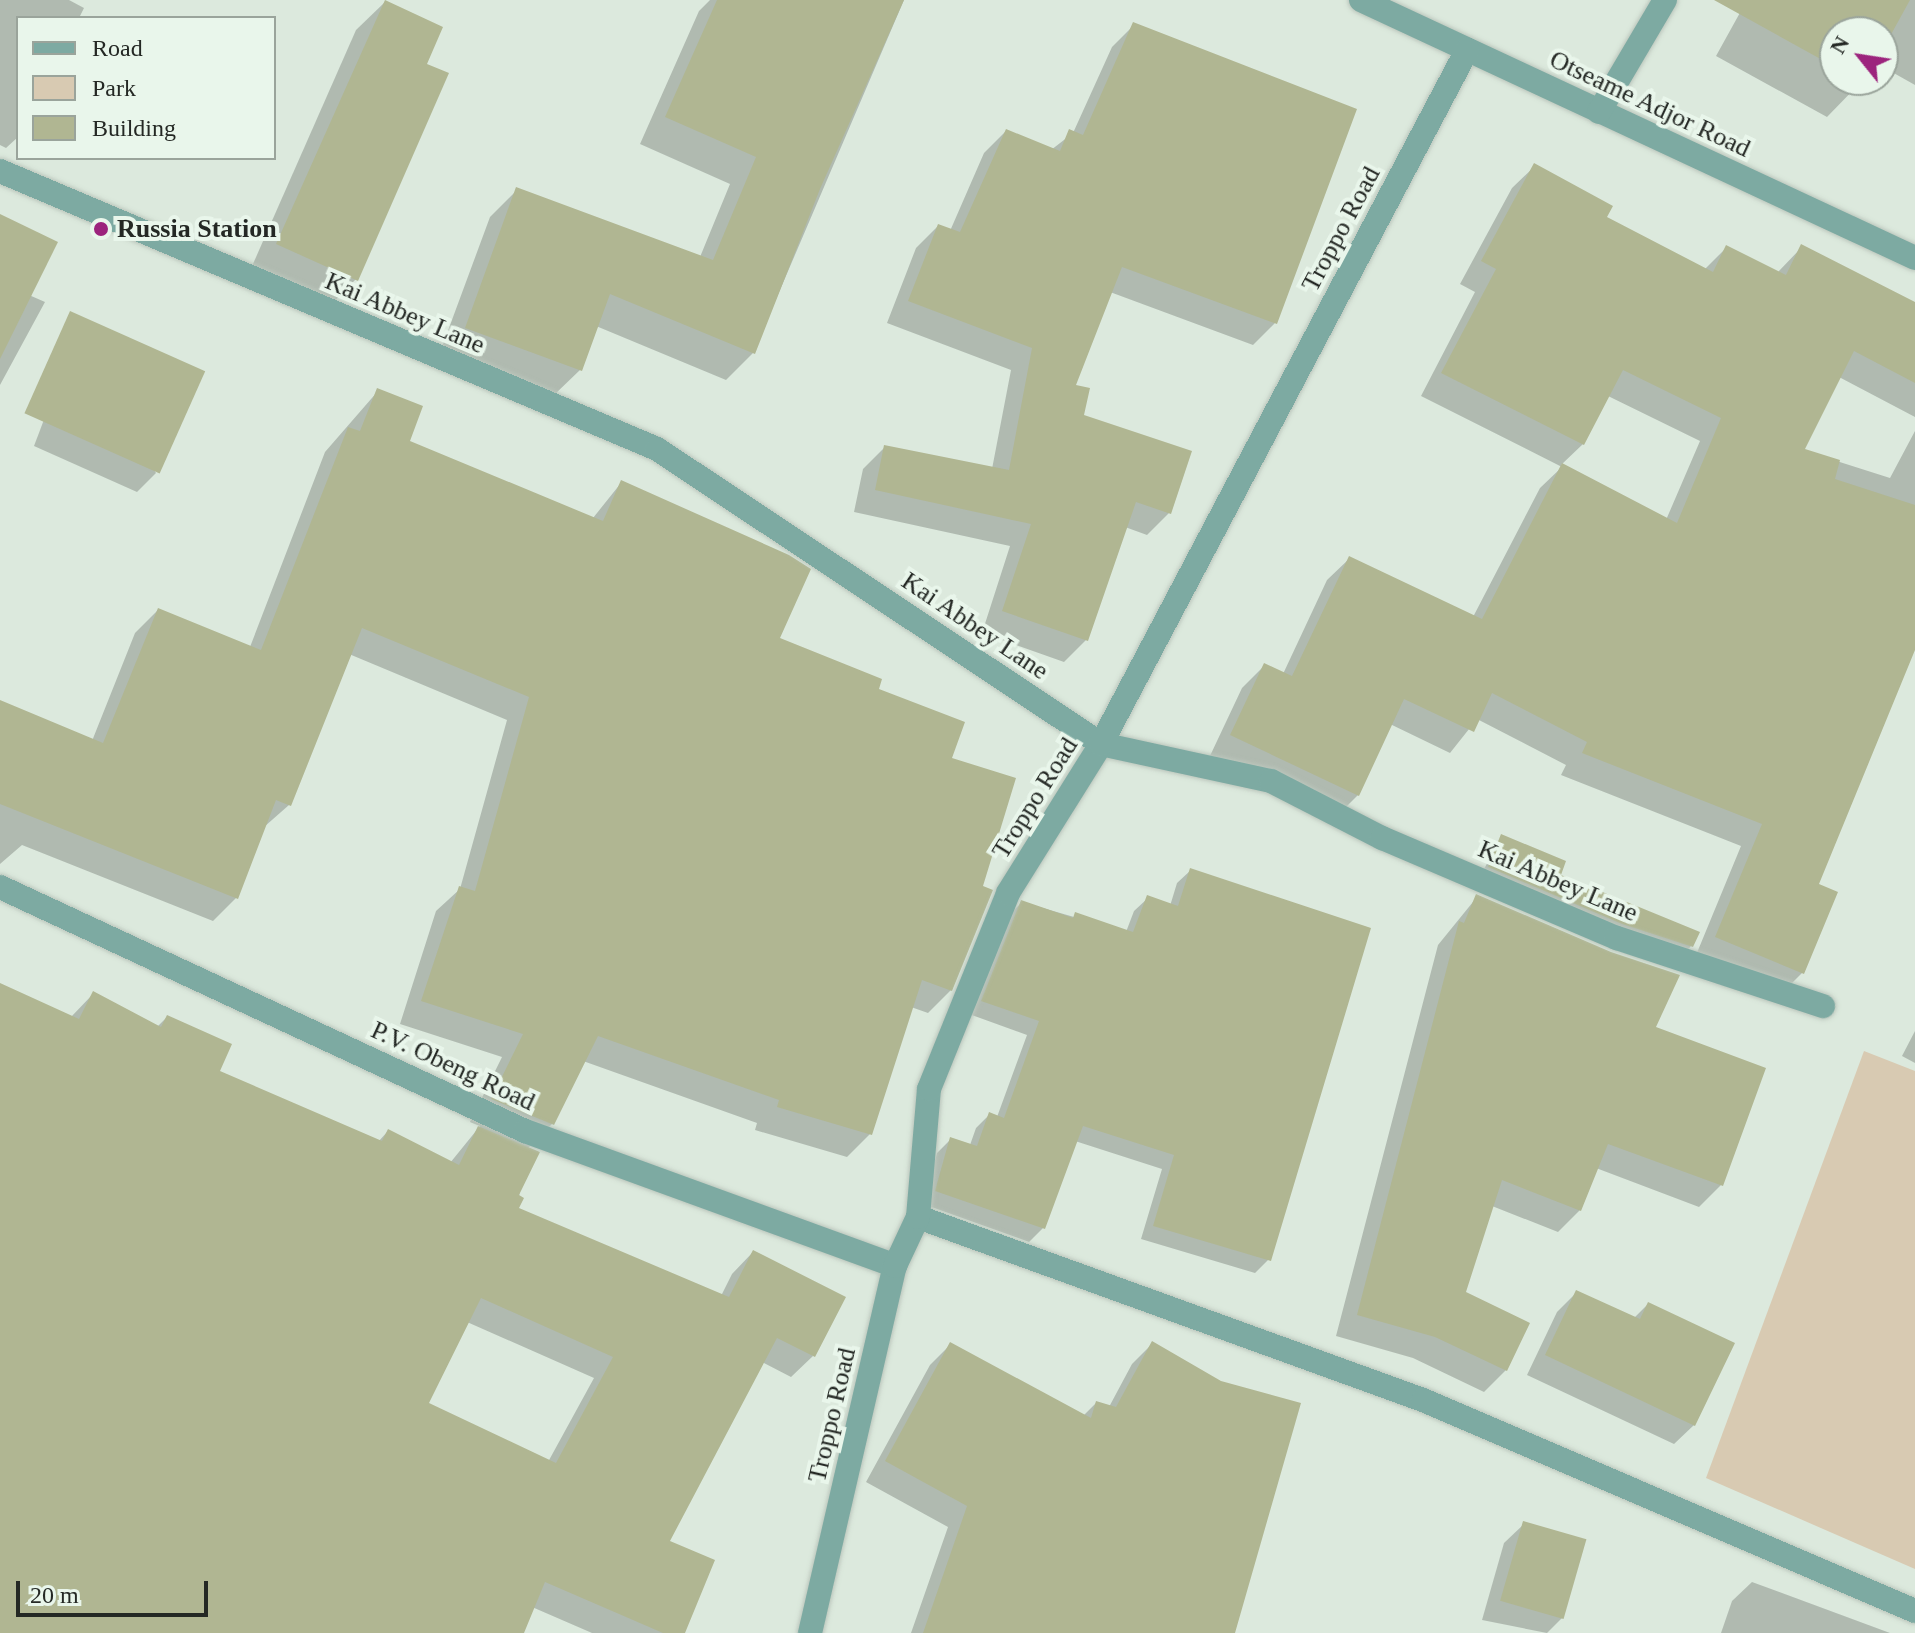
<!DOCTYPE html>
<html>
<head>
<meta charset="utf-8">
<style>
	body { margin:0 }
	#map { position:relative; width:1915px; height:1633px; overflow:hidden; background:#dce9dd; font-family:"Times New Roman",serif }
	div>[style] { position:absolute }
	.green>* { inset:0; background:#d8cab2 }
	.shadow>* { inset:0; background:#0003 }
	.building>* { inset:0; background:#b0b692; transform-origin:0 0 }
	.roads { filter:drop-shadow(0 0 2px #bbc6bc) drop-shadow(0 0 2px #bbc6bc) }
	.minor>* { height:24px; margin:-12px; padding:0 12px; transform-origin:12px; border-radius:12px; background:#7daaa2 }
	.dots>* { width:22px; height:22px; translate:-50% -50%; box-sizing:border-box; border:4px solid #e9f6eb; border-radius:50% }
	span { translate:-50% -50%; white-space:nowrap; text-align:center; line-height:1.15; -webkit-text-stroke:8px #e9f6eb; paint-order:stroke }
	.street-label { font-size:26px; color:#242824 }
	.poi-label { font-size:26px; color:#242824; font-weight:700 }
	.left { translate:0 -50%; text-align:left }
	.legend { position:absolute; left:16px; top:16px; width:260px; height:144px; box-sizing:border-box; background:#e9f6eb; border:2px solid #9aa49b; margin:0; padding:10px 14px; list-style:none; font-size:24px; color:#242824 }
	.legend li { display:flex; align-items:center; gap:16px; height:40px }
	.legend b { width:40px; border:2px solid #9aa49b }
	.north { position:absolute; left:1819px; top:16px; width:80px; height:80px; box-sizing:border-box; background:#e9f6eb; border:2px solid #9aa49b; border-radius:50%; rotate:300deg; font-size:22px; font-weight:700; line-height:32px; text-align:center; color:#242824 }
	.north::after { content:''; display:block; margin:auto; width:28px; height:36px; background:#9c247d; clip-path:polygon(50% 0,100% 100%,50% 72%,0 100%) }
	.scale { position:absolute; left:16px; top:1581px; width:192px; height:36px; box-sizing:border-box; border:4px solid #242824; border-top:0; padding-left:10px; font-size:24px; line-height:28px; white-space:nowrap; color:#242824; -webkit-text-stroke:6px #e9f6eb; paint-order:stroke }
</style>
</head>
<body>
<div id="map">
	<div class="green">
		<i style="clip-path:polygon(1864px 1051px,1915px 1071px,1915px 1569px,1706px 1478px)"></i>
	</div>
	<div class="shadow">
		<i style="clip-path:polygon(0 0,69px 0,84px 8px,79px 18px,18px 18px,18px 137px,6px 148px,0 145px)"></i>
		<i style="clip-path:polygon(710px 0,904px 0,753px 353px,726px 380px,596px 326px,580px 370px,553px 396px,439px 355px,490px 217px,517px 190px,700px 257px,730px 184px,640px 144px,699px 11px)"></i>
		<i style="clip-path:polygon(1747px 0,1915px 0,1915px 85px,1883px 67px,1883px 32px,1835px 32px,1835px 80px,1863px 80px,1827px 117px,1716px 56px)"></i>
		<i style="clip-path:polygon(385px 2px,424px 65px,356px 279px,328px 308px,249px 273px,356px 30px)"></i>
		<i style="clip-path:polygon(1134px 25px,1275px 323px,1253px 345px,1110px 292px,1074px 387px,1082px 416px,1169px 513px,1147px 535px,1125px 527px,1086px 640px,1064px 662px,982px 633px,1010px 546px,854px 512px,863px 469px,885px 447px,992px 469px,1011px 370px,887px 323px,916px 248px,938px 226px,950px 231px,984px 153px,1006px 131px,1051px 150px,1073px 133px,1112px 47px)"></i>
		<i style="clip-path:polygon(evenodd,1535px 166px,1604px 217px,1704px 270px,1727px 247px,1777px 273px,1802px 247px,1915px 305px,1915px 417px,1839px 377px,1802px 450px,1890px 478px,1915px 431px,1915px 645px,1817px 885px,1802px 973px,1780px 995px,1694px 960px,1741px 846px,1561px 775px,1566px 765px,1477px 719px,1450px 753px,1390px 724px,1358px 795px,1335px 818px,1209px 758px,1242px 688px,1264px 666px,1283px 674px,1327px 580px,1350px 558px,1473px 617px,1540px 488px,1562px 467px,1421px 396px,1475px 292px,1460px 284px,1512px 188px,1535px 166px,1608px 396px,1700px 441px,1666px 520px,1561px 465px,1583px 444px,1608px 396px)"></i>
		<i style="clip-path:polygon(0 230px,29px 295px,45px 302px,0 385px)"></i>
		<i style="clip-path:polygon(73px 343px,156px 473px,137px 492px,34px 446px)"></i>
		<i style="clip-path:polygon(evenodd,378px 391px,407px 442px,593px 518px,621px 483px,777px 639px,876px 690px,949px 759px,951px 990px,928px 1013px,911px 1007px,870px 1134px,847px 1157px,755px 1130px,757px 1123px,583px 1061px,552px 1124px,527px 1149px,517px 1208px,721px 1296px,732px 1274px,753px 1252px,813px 1356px,791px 1377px,762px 1362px,667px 1542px,682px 1633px,592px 1633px,532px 1607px,522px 1633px,0 1633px,0 985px,71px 1017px,93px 994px,157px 1027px,167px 1017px,217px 1072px,378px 1142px,388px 1131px,450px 1163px,480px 1126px,470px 1122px,502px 1057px,400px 1024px,436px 911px,460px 889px,507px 720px,349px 654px,289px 805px,264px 827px,236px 898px,213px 921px,22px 845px,0 864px,0 702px,92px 741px,135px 633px,158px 610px,250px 647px,325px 452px,378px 391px,467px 1322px,594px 1378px,548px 1462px,427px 1404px,467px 1322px)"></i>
		<i style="clip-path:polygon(1502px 837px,1558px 876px,1691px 946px,1682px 956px,1480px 876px)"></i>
		<i style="clip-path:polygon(1191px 870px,1269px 1259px,1255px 1273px,1141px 1239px,1162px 1169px,1075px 1141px,1043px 1228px,1029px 1242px,923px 1204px,937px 1153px,951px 1139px,970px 1145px,976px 1128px,989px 1115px,997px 1117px,1027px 1035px,969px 1014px,1008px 916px,1022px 902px,1126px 932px,1134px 911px,1148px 898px,1170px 906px,1177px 883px)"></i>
		<i style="clip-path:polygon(1477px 897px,1654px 1028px,1721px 1185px,1699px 1207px,1596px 1168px,1580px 1210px,1558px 1232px,1492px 1206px,1463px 1293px,1506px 1370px,1484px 1392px,1413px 1358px,1336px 1336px,1438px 945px)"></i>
		<i style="clip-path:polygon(1915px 1031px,1915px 1063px,1902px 1056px)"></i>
		<i style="clip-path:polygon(1577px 1292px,1633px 1319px,1648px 1304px,1694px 1425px,1674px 1444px,1527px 1375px,1557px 1312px)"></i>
		<i style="clip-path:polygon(1152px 1344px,1233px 1633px,911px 1633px,948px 1527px,866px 1482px,930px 1365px,950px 1345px,1083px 1416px,1096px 1403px,1109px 1407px,1132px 1364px)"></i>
		<i style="clip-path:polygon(1524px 1524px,1562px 1618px,1547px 1633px,1482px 1620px,1504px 1543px)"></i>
		<i style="clip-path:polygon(1752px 1582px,1890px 1633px,1721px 1633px,1732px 1601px)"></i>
	</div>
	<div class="building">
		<i style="clip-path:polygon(385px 0,443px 27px,427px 64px,449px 73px,358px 281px,276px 244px)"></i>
		<i style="clip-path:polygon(717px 0,904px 0,820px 189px,755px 354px,610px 294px,582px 371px,465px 328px,516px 187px,713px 260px,756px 157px,665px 117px)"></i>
		<i style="clip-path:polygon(1714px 0,1910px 0,1883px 49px,1883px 32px,1835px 32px,1835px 67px)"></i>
		<i style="clip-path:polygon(1133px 22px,1357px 109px,1277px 324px,1122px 267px,1076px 385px,1090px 388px,1084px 415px,1192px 451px,1171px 514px,1136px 502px,1088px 641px,1002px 611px,1031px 524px,875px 490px,884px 445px,1009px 470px,1032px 348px,908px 301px,938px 224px,960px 232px,1006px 129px,1060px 151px,1069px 129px,1083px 135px)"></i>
		<i style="clip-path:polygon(1534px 163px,1613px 206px,1607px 217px,1713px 272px,1726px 245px,1786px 275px,1801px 244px,1915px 302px,1915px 383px,1854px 351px,1805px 449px,1840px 460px,1835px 479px,1915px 505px,1915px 650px,1819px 884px,1838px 892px,1804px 974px,1715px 937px,1762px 824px,1582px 753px,1587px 742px,1492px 693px,1474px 732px,1404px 699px,1359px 796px,1230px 735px,1264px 663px,1292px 676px,1349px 556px,1482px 619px,1562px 463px,1677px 523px,1721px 418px,1623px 370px,1584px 445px,1441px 373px,1496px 269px,1481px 261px)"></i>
		<i style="clip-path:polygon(0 214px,58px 242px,0 359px)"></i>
		<i style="left:70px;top:311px;width:148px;height:112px;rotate:24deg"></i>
		<i style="clip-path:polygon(377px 388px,423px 406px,410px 441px,603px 521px,621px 480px,789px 555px,811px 569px,780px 638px,882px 679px,879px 689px,965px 722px,952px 758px,1016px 778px,983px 886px,993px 890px,952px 991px,922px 980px,872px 1135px,777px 1107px,779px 1100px,598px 1036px,554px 1125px,491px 1099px,523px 1034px,421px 1001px,459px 886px,475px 891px,529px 697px,362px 628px,291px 806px,276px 800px,238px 899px,0 804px,0 700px,103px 743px,158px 608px,261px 650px,348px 427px,360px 431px)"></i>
		<i style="clip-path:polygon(1501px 834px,1566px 861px,1561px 875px,1700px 932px,1693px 947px,1622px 924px,1488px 867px)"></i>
		<i style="clip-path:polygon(1190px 868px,1371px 928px,1271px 1261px,1153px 1226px,1174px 1155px,1083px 1126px,1045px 1229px,935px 1191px,950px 1137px,977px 1146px,989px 1112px,1004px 1118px,1039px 1021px,981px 1001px,1021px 900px,1073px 918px,1075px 912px,1133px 932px,1147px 895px,1178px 906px)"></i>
		<i style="clip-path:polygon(1476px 894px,1611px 952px,1680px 975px,1656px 1027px,1766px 1068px,1723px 1186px,1608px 1144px,1581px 1211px,1502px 1180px,1466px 1292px,1530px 1323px,1507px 1371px,1435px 1337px,1357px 1315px,1459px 921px,1464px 923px)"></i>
		<i style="clip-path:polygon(evenodd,0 983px,79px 1019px,93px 991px,161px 1027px,167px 1015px,232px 1044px,220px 1071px,382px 1141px,388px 1129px,459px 1165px,478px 1126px,540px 1152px,519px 1195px,524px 1198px,519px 1208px,729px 1297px,753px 1250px,846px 1297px,815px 1357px,777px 1338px,670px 1541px,715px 1560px,685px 1633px,663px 1633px,545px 1582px,524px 1633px,0 1633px,0 983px,481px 1298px,613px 1357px,556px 1463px,429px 1403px,481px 1298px)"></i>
		<i style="clip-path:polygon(1576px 1290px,1640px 1319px,1648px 1302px,1735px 1343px,1695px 1426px,1545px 1355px)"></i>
		<i style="clip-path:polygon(1152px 1341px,1221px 1381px,1301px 1403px,1235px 1633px,923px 1633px,967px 1506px,885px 1461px,950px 1342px,1091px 1418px,1096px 1401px,1116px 1407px)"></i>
		<i style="left:1523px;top:1521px;width:66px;height:83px;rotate:16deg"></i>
	</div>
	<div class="roads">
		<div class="minor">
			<i style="left:1361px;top:0;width:611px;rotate:24.97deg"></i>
			<i style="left:1599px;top:112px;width:130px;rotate:-59.5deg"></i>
			<i style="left:0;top:171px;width:713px;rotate:22.93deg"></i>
			<i style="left:657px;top:449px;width:533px;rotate:33.6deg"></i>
			<i style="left:1101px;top:744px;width:174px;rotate:12.3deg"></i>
			<i style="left:1271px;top:781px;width:125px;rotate:27.2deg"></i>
			<i style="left:1382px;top:838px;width:255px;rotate:23.1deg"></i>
			<i style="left:1617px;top:938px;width:217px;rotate:18.3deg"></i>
			<i style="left:0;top:887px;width:579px;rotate:24.93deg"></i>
			<i style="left:525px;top:1131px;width:394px;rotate:20deg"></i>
			<i style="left:918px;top:1217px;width:537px;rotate:19.92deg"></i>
			<i style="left:1423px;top:1400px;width:535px;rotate:23.21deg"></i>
			<i style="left:810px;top:1633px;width:377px;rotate:-77deg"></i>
			<i style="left:895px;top:1266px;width:54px;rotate:-64.9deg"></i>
			<i style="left:918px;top:1217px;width:128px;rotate:-85.1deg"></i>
			<i style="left:929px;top:1089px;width:211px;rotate:-68deg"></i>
			<i style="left:1008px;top:893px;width:176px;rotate:-58deg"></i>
			<i style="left:1101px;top:744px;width:785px;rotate:-62.19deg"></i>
		</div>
	</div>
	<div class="dots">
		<i style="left:101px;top:229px;background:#9c247d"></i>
	</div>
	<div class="street-label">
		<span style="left:1650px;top:104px;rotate:25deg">Otseame Adjor Road</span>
		<span style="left:1341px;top:229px;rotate:-62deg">Troppo Road</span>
		<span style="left:405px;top:313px;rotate:23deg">Kai Abbey Lane</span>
		<span style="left:975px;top:626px;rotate:34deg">Kai Abbey Lane</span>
		<span style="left:1035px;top:798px;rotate:-58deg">Troppo Road</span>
		<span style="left:1558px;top:881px;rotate:23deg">Kai Abbey Lane</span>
		<span style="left:453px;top:1066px;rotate:25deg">P.V. Obeng Road</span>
		<span style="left:832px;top:1415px;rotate:-77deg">Troppo Road</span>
	</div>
	<div class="poi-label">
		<span class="left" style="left:117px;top:229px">Russia Station</span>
	</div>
	<ul class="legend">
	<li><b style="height:10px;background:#7daaa2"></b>Road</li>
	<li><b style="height:22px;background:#d8cab2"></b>Park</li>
	<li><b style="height:22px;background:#b0b692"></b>Building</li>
	</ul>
	<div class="north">N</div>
	<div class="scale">20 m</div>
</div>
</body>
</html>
